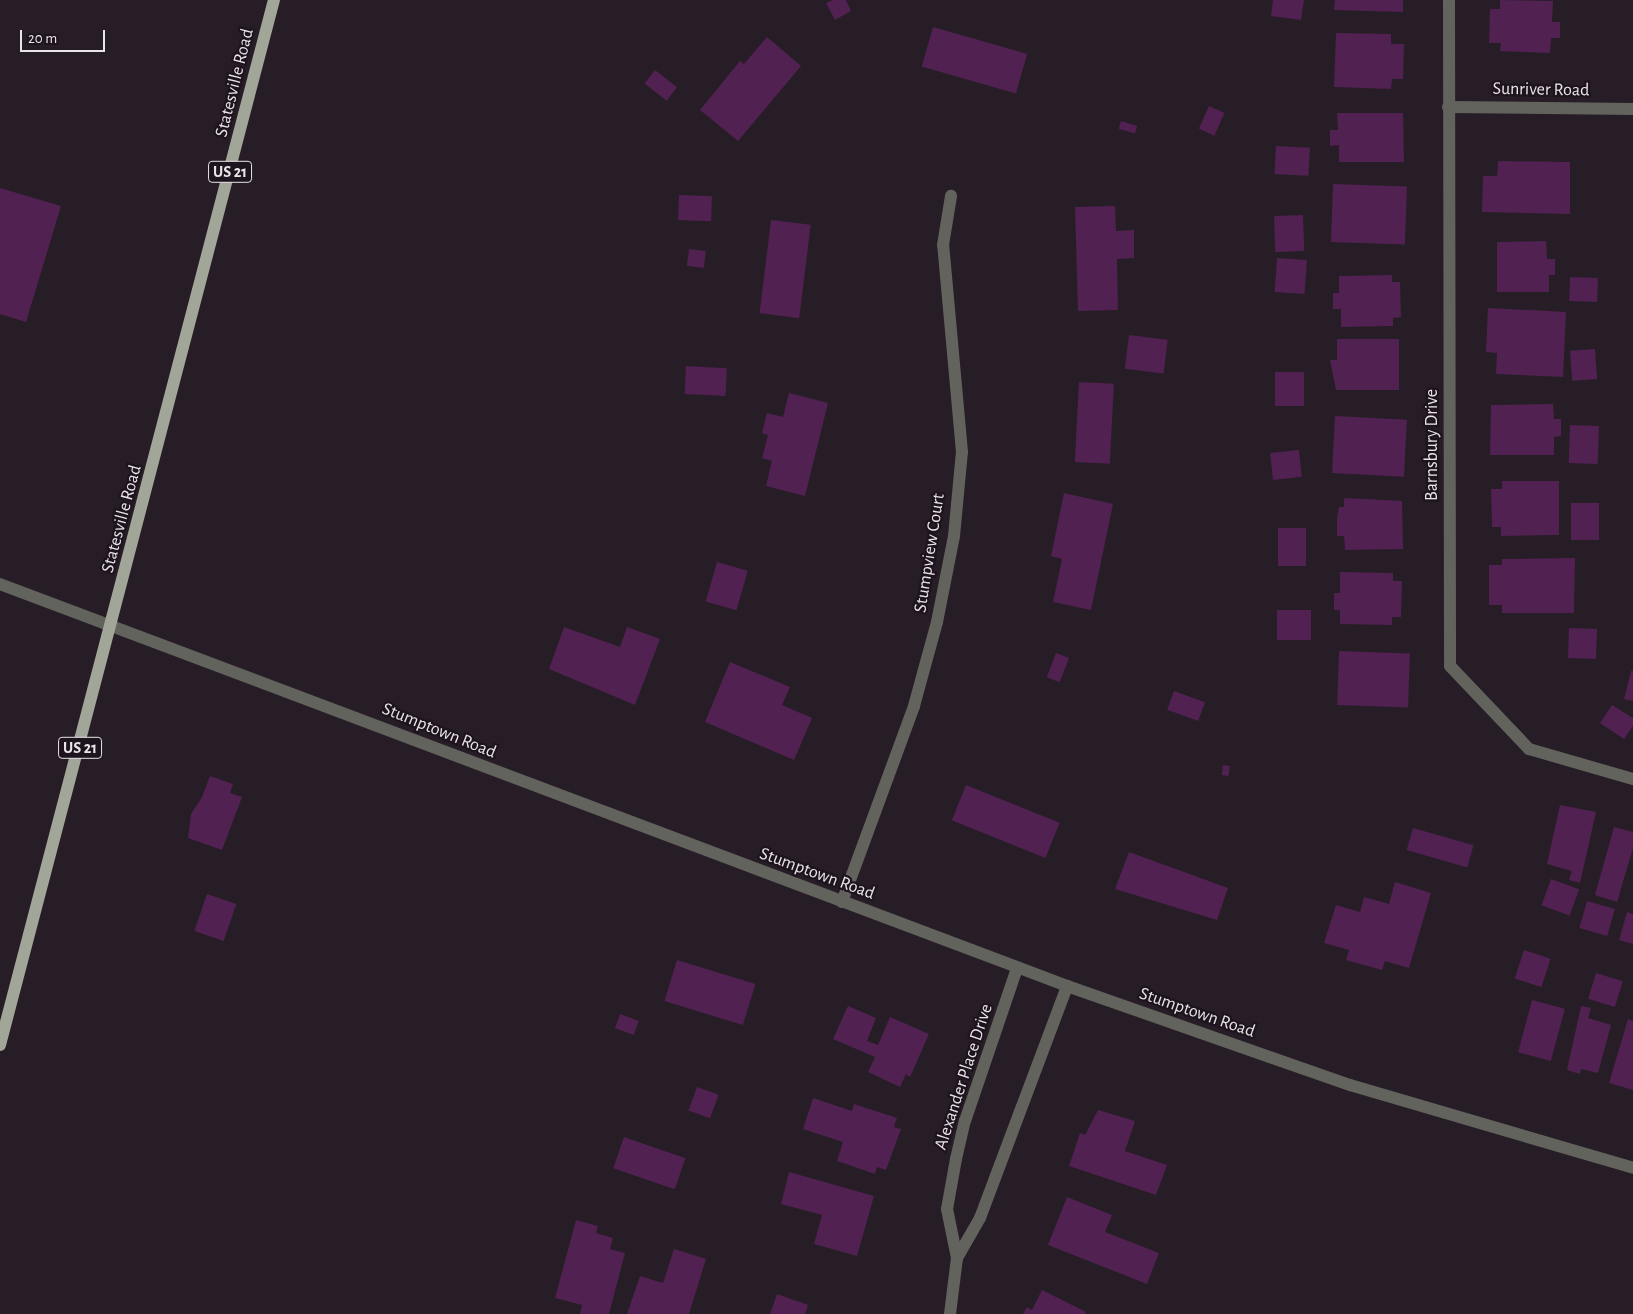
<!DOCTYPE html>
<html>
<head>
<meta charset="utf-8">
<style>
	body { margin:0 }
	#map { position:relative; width:1633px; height:1314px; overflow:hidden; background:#271d27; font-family:"Alegreya Sans",sans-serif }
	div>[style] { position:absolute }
	.building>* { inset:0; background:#512151; transform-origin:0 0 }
	.minor>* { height:12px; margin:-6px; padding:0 6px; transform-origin:6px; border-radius:6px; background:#62635d }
	.tertiary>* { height:12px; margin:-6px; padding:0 6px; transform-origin:6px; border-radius:6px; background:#62635d }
	.primary>* { height:12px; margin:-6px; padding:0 6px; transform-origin:6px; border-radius:6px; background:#a2a698 }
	span { translate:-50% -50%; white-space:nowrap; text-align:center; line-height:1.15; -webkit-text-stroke:4.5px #1e141d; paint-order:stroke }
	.shield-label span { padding:1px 4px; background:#1e141d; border:1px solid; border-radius:4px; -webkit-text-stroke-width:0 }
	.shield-label { font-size:16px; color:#eae3ea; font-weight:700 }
	.street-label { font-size:18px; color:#eae3ea }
	.scale { position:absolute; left:20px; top:30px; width:85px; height:22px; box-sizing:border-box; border:2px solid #eae3ea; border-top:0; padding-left:6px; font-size:15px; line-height:18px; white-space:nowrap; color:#eae3ea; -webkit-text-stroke:4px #1e141d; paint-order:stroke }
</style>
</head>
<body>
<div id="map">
	<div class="building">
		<i style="clip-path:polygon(833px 0,846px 0,851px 11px,835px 20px,826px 3px)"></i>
		<i style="clip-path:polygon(1273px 0,1304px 0,1301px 20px,1271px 16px)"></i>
		<i style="clip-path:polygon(1335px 0,1403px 0,1403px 12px,1334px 10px)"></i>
		<i style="clip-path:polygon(1500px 0,1553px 1px,1552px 22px,1560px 22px,1560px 38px,1551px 38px,1550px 53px,1500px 51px,1501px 43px,1489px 43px,1490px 9px,1500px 9px)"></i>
		<i style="left:933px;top:27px;width:98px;height:41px;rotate:16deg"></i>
		<i style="clip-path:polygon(1336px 33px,1391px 34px,1391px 44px,1404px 44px,1403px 79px,1392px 79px,1391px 89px,1334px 87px)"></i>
		<i style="clip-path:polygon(767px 37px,801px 66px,738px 141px,700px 110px,740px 61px,744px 64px)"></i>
		<i style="left:655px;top:70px;width:28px;height:17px;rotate:38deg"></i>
		<i style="left:1209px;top:106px;width:17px;height:25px;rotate:24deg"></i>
		<i style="clip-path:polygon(1337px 113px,1403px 113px,1404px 162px,1339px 162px,1339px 145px,1330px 146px,1330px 130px,1338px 130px)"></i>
		<i style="left:1121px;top:121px;width:17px;height:8px;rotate:17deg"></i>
		<i style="left:1276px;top:146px;width:34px;height:28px;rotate:3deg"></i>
		<i style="clip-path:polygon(1498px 161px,1570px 162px,1570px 214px,1482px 212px,1483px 176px,1497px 176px)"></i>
		<i style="left:1333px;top:184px;width:74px;height:58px;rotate:2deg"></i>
		<i style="clip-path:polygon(0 188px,61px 206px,26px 322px,0 314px)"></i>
		<i style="left:679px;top:195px;width:33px;height:25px;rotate:2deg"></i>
		<i style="clip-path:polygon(1115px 206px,1116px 231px,1134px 230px,1134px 258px,1117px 259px,1118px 310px,1078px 311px,1075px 207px)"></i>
		<i style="left:1303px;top:215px;width:36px;height:29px;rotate:88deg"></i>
		<i style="left:771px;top:220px;width:40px;height:94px;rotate:7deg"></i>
		<i style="clip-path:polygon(1546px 241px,1547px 259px,1555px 259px,1555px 275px,1549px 275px,1549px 292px,1497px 292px,1497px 242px)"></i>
		<i style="left:689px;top:249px;width:17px;height:17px;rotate:7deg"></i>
		<i style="left:1277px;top:258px;width:30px;height:34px;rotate:4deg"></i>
		<i style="clip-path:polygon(1392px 275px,1392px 282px,1400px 282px,1401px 317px,1393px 318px,1393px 326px,1341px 327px,1341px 309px,1333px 309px,1333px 293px,1339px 293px,1339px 276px)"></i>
		<i style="left:1570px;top:277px;width:28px;height:24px;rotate:2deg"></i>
		<i style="clip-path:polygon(1488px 308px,1566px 312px,1563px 377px,1496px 374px,1497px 353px,1486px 352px)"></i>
		<i style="left:1129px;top:335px;width:39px;height:34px;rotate:7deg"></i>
		<i style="clip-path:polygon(1337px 339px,1399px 339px,1399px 390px,1336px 390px,1330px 360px,1337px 360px)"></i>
		<i style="left:1595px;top:349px;width:30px;height:25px;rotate:86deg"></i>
		<i style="left:686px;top:366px;width:41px;height:28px;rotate:3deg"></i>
		<i style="left:1304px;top:372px;width:34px;height:29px;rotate:90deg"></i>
		<i style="left:1079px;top:382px;width:35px;height:80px;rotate:3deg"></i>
		<i style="clip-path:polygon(789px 393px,828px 403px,805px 496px,766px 486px,772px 461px,762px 458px,768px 435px,762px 433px,767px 413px,783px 417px)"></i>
		<i style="clip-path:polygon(1553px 404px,1554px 419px,1561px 419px,1561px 436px,1554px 437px,1554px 455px,1490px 455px,1491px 405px)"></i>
		<i style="left:1335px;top:416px;width:72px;height:57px;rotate:3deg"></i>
		<i style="left:1570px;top:425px;width:29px;height:38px;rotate:2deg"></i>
		<i style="left:1299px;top:450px;width:27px;height:29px;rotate:84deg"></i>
		<i style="clip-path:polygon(1502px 481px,1559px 481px,1559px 535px,1501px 536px,1501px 527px,1492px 527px,1491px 489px,1502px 489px)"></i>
		<i style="clip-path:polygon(1064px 493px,1113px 504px,1091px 610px,1053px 602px,1062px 559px,1051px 556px)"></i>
		<i style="clip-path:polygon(1344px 498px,1402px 501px,1403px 549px,1345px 550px,1344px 536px,1337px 536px,1337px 518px,1339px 507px,1344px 507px)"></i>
		<i style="left:1599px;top:503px;width:37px;height:28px;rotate:90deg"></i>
		<i style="left:1278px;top:528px;width:28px;height:38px"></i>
		<i style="clip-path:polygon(1575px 558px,1574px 613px,1502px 613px,1502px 605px,1489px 605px,1489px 565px,1502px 565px,1502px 559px)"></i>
		<i style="left:717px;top:562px;width:32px;height:41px;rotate:16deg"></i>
		<i style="clip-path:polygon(1340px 572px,1393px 573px,1393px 581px,1402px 581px,1401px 617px,1392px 617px,1392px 625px,1340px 624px,1340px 610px,1334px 610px,1334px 593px,1340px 593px)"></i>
		<i style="left:1277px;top:610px;width:34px;height:30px"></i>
		<i style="clip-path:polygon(564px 627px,620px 647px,627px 627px,660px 639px,635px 705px,549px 669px)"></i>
		<i style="left:1569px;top:628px;width:28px;height:30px;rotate:2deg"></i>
		<i style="left:1339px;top:651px;width:71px;height:54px;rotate:2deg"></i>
		<i style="left:1056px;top:653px;width:14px;height:26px;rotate:21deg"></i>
		<i style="clip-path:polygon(730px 662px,790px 687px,782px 705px,812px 718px,794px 760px,705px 722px)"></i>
		<i style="clip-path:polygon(1631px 671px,1633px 671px,1633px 701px,1624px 699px)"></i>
		<i style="left:1174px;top:691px;width:33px;height:20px;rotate:20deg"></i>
		<i style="clip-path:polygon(1612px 705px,1633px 718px,1633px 726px,1624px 739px,1600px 723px)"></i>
		<i style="left:1223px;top:765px;width:7px;height:10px;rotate:8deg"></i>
		<i style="clip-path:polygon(210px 776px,233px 784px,230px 793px,242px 797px,222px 850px,188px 838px,191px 814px,202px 797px)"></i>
		<i style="left:966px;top:785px;width:101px;height:38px;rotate:22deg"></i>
		<i style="clip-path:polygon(1560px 805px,1596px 812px,1580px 883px,1569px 880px,1572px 871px,1547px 864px)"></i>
		<i style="clip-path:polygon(1614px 827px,1633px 832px,1633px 848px,1617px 902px,1595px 895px)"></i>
		<i style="left:1413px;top:828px;width:63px;height:23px;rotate:16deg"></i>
		<i style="clip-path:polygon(1129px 852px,1228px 888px,1217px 920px,1115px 889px)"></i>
		<i style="left:1551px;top:879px;width:30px;height:28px;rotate:20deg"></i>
		<i style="clip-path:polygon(1395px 882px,1431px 893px,1409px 968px,1385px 961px,1382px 970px,1346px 960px,1349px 950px,1324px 943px,1336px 905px,1360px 912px,1364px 897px,1389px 904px)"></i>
		<i style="left:207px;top:894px;width:31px;height:39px;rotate:19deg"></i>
		<i style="left:1587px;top:901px;width:29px;height:28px;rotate:16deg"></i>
		<i style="clip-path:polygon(1627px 912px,1633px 914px,1633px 944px,1619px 940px)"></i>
		<i style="left:1524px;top:950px;width:28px;height:30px;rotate:18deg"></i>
		<i style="left:677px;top:960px;width:82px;height:43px;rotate:17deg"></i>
		<i style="left:1596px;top:973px;width:28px;height:27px;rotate:17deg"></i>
		<i style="left:1532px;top:1000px;width:34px;height:54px;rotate:15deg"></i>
		<i style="clip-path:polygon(848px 1006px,876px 1018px,867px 1041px,878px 1045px,890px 1017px,929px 1034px,910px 1077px,906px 1074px,900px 1087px,868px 1072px,875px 1057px,833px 1039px)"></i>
		<i style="clip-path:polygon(1581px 1006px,1591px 1008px,1588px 1018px,1611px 1025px,1598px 1073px,1581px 1069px,1580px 1074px,1567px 1070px)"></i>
		<i style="left:620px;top:1014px;width:20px;height:15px;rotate:20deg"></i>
		<i style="clip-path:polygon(1628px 1019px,1633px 1021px,1633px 1090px,1609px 1083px)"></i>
		<i style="left:697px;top:1087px;width:23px;height:25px;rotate:20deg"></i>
		<i style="clip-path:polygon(813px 1098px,852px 1111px,854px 1104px,897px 1118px,894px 1127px,901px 1129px,886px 1170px,877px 1167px,875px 1174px,837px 1161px,843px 1142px,803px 1129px)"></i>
		<i style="clip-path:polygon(1098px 1110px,1135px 1121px,1125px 1151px,1167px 1165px,1156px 1195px,1069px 1166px,1080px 1133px,1085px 1135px)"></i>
		<i style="left:624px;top:1137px;width:65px;height:33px;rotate:19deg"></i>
		<i style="clip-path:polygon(789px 1172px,874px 1196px,857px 1256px,814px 1244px,822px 1215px,781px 1204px)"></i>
		<i style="clip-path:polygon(1067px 1197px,1112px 1215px,1105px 1232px,1159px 1253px,1147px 1284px,1048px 1245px)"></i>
		<i style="clip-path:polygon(576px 1220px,598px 1226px,596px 1233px,613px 1238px,610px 1249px,625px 1253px,609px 1314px,580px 1314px,582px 1305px,555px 1298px)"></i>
		<i style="clip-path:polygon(674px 1249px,706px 1259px,689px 1314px,627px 1314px,640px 1276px,663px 1283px)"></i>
		<i style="clip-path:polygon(1042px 1290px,1086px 1312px,1085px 1314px,1023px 1314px,1027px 1307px,1032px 1310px)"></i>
		<i style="clip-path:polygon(777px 1294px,808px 1305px,805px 1314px,770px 1314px)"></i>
	</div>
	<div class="minor">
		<i style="left:1449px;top:0;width:666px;rotate:89.91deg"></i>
		<i style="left:1450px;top:666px;width:115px;rotate:46.4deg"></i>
		<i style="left:1529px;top:749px;width:108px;rotate:16.1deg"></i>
		<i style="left:1448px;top:107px;width:185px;rotate:0.6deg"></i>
		<i style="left:842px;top:902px;width:209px;rotate:-69.8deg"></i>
		<i style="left:914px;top:706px;width:87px;rotate:-74.7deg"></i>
		<i style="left:937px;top:622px;width:88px;rotate:-78.8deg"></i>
		<i style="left:954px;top:536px;width:84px;rotate:-84.6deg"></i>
		<i style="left:962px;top:452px;width:208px;rotate:-95.2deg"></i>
		<i style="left:943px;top:245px;width:50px;rotate:-80.7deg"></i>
		<i style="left:957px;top:1258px;width:46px;rotate:-60.1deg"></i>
		<i style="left:980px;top:1218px;width:248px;rotate:-69.4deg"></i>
		<i style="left:950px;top:1314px;width:56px;rotate:-82.9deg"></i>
		<i style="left:957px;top:1258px;width:50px;rotate:-101.5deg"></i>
		<i style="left:947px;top:1209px;width:51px;rotate:-79.8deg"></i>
		<i style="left:956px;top:1159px;width:39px;rotate:-77deg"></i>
		<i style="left:965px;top:1121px;width:162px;rotate:-71.2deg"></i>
	</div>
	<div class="tertiary">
		<i style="left:0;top:584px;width:1140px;rotate:20.64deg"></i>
		<i style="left:1067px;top:986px;width:300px;rotate:19.3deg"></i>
		<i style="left:1350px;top:1085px;width:295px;rotate:16.3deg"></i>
	</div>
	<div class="primary">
		<i style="left:0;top:1045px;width:1080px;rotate:-75.31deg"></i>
	</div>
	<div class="shield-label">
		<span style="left:230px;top:172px">US 21</span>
		<span style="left:80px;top:748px">US 21</span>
	</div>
	<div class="street-label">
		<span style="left:235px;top:83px;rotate:-76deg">Statesville Road</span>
		<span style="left:1541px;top:90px;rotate:1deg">Sunriver Road</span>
		<span style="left:1432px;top:445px;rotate:-90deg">Barnsbury Drive</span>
		<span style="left:122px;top:519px;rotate:-75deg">Statesville Road</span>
		<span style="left:930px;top:553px;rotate:-81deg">Stumpview Court</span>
		<span style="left:439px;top:731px;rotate:22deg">Stumptown Road</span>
		<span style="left:817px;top:874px;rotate:20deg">Stumptown Road</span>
		<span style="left:1197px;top:1013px;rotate:19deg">Stumptown Road</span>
		<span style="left:964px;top:1077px;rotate:-72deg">Alexander Place Drive</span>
	</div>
	<div class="scale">20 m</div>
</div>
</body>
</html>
